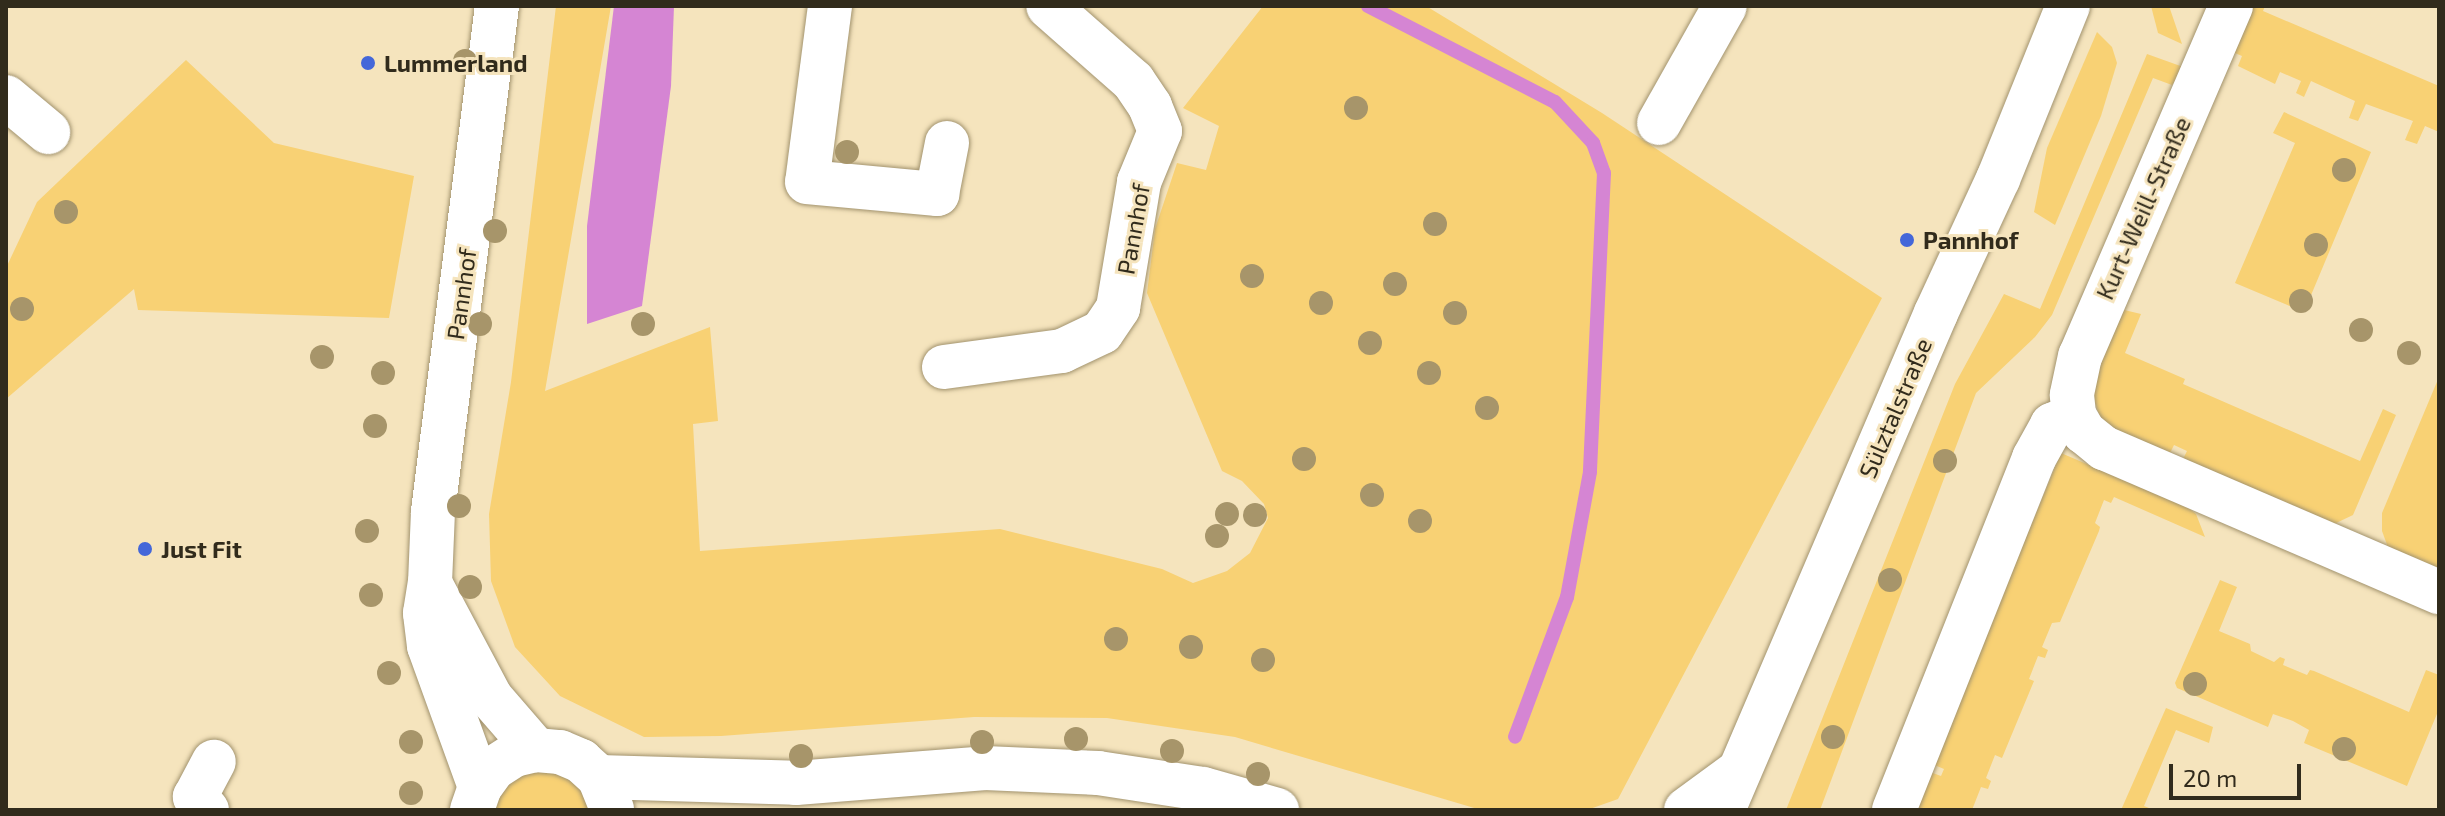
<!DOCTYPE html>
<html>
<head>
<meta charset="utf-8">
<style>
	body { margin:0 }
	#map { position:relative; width:2445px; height:816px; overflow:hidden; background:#f5e4bd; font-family:"Exo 2",sans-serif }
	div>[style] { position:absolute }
	.green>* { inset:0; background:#f8d174 }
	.water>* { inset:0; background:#d585d3 }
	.stream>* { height:14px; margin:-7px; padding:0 7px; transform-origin:7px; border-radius:7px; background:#d585d3 }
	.roads { filter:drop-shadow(0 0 2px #a2936e) drop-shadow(0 0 2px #a2936e) }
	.minor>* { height:44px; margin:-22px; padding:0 22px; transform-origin:22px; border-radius:22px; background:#fff }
	.major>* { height:44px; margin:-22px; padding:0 22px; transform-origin:22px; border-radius:22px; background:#fff }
	.trees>* { width:24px; height:24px; margin:-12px; border-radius:50%; background:#a7956a }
	.dots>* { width:22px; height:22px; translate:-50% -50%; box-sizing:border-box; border:4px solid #f5e4bd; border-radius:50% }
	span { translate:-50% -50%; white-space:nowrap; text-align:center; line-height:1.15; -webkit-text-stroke:6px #f5e4bd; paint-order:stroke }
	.poi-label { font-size:24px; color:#312b1c; font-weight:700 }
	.left { translate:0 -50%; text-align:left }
	.street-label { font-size:24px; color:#312b1c }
	.frame { position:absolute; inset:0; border:8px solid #312b1c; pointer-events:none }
	.scale { position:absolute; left:2169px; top:764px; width:132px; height:36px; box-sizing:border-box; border:4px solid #312b1c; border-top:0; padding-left:10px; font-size:24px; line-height:28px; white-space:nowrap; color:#312b1c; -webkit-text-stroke:6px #f5e4bd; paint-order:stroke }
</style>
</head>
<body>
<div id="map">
	<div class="green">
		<i style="clip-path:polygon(556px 6px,611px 6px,545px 391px,710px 327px,718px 421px,693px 424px,700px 551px,1000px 529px,1162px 569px,1193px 583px,1227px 571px,1250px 553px,1268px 518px,1264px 504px,1242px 481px,1222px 471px,1147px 293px,1155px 229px,1177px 163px,1206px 170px,1219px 126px,1183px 108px,1263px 6px,1426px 6px,1602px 113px,1882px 298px,1618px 799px,1587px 810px,1481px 810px,1235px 737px,1107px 718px,974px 717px,721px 736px,644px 737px,560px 696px,515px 647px,491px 581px,489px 514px,511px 382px)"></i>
		<i style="clip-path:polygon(2151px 6px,2169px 6px,2182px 44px,2158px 33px)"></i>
		<i style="clip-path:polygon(2248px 6px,2265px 6px,2263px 11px,2439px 86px,2439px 132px,2425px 126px,2417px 144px,2405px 140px,2413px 121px,2366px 104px,2358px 121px,2349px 118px,2355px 101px,2311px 81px,2304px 97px,2296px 93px,2301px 81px,2280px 72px,2275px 84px,2238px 66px,2242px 56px,2228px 50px)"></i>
		<i style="clip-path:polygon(2097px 32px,2112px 47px,2117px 63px,2101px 116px,2055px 225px,2034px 212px,2047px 148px)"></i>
		<i style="clip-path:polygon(2147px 54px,2186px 68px,2172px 85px,2153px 78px,2052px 315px,2035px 337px,1976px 393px,1820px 810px,1786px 810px,1955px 384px,2004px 294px,2040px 309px)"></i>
		<i style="clip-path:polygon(186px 60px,274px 143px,414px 176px,389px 318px,138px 310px,134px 289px,6px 399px,6px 268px,37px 202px)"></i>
		<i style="clip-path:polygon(2284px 112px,2371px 152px,2304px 312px,2235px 283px,2295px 143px,2273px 133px)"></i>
		<i style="clip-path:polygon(2120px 309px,2141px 314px,2125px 353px,2185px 379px,2183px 384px,2360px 461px,2383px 409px,2396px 415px,2353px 515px,2334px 524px,2180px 465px,2187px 451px,2174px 445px,2167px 459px,2104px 430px,2090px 386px)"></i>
		<i style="clip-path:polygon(2439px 377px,2439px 577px,2389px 550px,2382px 531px,2382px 513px)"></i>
		<i style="clip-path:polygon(2061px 453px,2187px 507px,2196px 514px,2205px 537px,2114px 497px,2111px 503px,2104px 500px,2095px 523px,2100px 527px,2099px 531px,2060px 622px,2052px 623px,2042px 647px,2048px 650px,2045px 658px,2038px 656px,2029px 679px,2034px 681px,2002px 758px,1995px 755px,1986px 778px,1991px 781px,1988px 789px,1981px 787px,1972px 810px,1915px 810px,1930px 772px,1941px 776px,1944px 769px,1932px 764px)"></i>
		<i style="clip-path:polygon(2220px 580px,2237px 587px,2219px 631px,2250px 644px,2251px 651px,2274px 662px,2280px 657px,2285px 659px,2283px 665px,2307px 675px,2310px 670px,2314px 671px,2409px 712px,2426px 670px,2439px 675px,2439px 709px,2407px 786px,2304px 743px,2309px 730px,2293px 721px,2273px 714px,2268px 727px,2177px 688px,2175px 683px)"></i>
		<i style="clip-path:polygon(2166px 708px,2213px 727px,2209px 743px,2176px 730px,2144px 806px,2154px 810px,2121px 810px)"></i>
		<i style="clip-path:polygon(543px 769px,565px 774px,583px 789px,592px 810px,493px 810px,503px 787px,521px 773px)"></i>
	</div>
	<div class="water">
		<i style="clip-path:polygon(614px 6px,674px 6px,671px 86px,642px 306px,587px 324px,587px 226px)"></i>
	</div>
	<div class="stream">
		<i style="left:1368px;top:6px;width:210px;rotate:27.2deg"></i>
		<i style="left:1555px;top:102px;width:56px;rotate:47.2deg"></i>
		<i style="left:1593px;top:143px;width:32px;rotate:70deg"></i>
		<i style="left:1604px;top:173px;width:299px;rotate:92.7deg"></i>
		<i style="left:1590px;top:472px;width:127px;rotate:100.4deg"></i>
		<i style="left:1567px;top:597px;width:149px;rotate:110.4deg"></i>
	</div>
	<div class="roads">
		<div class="minor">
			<i style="left:830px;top:6px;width:177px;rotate:97.4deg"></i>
			<i style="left:807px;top:182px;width:131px;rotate:5.3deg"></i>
			<i style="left:937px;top:194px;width:52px;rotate:-78.9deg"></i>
			<i style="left:2231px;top:6px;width:381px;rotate:113.3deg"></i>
			<i style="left:2080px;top:356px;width:40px;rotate:102deg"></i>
			<i style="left:2072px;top:395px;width:20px;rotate:84deg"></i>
			<i style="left:2074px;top:415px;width:20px;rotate:60deg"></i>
			<i style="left:2084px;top:432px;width:26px;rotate:39deg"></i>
			<i style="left:2104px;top:448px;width:365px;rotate:23.3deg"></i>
			<i style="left:6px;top:97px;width:55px;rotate:39.8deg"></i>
			<i style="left:1659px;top:123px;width:134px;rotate:-60.6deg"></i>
			<i style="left:944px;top:367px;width:119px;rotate:-7.7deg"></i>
			<i style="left:1062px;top:351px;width:44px;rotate:-25.4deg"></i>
			<i style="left:1102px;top:332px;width:29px;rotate:-56deg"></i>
			<i style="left:1118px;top:308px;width:128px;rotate:-80.5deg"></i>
			<i style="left:1139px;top:182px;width:55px;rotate:-67.6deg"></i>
			<i style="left:1160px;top:131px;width:27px;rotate:-112deg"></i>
			<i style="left:1150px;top:106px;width:30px;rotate:-124deg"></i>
			<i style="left:1133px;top:81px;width:113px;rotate:-138.6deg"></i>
			<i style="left:431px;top:585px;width:128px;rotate:62deg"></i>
			<i style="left:491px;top:698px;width:69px;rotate:49.1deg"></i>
			<i style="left:599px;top:777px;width:197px;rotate:1.7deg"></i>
			<i style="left:796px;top:783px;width:190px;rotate:-4.5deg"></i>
			<i style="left:985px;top:768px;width:113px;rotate:2.5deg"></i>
			<i style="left:1098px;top:773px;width:106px;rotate:8.7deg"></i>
			<i style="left:1203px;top:789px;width:77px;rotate:15.8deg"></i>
			<i style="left:480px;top:787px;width:150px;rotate:-109.9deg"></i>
			<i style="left:429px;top:646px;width:33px;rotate:-97deg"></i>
			<i style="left:425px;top:613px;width:30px;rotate:-81deg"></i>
			<i style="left:430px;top:583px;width:72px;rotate:-87.6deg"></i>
			<i style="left:433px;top:511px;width:509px;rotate:-82.78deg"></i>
			<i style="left:207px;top:810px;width:18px;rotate:-133deg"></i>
			<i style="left:195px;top:797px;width:40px;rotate:-62deg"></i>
			<i style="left:472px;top:810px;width:24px;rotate:-71deg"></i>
			<i style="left:480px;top:787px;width:24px;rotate:-54deg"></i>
			<i style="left:494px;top:768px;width:24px;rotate:-33deg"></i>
			<i style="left:514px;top:755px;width:23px;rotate:-13deg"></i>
			<i style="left:536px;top:750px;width:24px;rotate:5deg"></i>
			<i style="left:560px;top:752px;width:23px;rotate:23deg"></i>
			<i style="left:581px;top:761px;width:24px;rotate:42deg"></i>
			<i style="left:599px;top:777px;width:35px;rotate:68deg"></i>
			<i style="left:1686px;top:810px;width:66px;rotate:-36.3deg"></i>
			<i style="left:1894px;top:810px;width:379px;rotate:-68.3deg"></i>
			<i style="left:2034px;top:458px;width:38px;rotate:-61deg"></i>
			<i style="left:2052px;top:425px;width:24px;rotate:-24deg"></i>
		</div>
		<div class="major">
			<i style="left:1723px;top:810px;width:541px;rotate:-66.8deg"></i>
			<i style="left:1936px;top:313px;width:148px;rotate:-65.2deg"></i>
			<i style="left:1998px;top:179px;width:187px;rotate:-68deg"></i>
		</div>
	</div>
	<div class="trees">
		<i style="left:465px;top:61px"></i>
		<i style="left:1356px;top:108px"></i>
		<i style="left:847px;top:152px"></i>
		<i style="left:2344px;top:170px"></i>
		<i style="left:66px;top:212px"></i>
		<i style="left:1435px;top:224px"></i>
		<i style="left:495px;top:231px"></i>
		<i style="left:2316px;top:245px"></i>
		<i style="left:1252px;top:276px"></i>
		<i style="left:1395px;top:284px"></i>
		<i style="left:2301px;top:301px"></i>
		<i style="left:1321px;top:303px"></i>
		<i style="left:22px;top:309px"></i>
		<i style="left:1455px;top:313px"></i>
		<i style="left:480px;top:324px"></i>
		<i style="left:643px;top:324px"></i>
		<i style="left:2361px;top:330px"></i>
		<i style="left:1370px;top:343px"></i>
		<i style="left:2409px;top:353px"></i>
		<i style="left:322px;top:357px"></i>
		<i style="left:383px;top:373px"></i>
		<i style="left:1429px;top:373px"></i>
		<i style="left:1487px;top:408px"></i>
		<i style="left:375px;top:426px"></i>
		<i style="left:1304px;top:459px"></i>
		<i style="left:1945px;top:461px"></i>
		<i style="left:1372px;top:495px"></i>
		<i style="left:459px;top:506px"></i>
		<i style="left:1227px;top:514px"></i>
		<i style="left:1255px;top:515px"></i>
		<i style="left:1420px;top:521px"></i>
		<i style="left:367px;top:531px"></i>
		<i style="left:1217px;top:536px"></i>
		<i style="left:1890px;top:580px"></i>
		<i style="left:470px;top:587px"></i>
		<i style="left:371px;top:595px"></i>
		<i style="left:1116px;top:639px"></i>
		<i style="left:1191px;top:647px"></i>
		<i style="left:1263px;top:660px"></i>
		<i style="left:389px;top:673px"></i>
		<i style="left:2195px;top:684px"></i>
		<i style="left:1833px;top:737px"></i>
		<i style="left:1076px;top:739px"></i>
		<i style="left:411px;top:742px"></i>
		<i style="left:982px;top:742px"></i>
		<i style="left:2344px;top:749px"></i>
		<i style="left:1172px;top:751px"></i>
		<i style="left:801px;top:756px"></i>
		<i style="left:1258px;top:774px"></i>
		<i style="left:411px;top:793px"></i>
	</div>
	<div class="dots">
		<i style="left:368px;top:63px;background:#4467d9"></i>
		<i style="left:1907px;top:240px;background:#4467d9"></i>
		<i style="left:145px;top:549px;background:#4467d9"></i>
	</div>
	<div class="poi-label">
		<span class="left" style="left:384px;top:63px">Lummerland</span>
		<span class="left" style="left:1923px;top:240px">Pannhof</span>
		<span class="left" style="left:161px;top:549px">Just Fit</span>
	</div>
	<div class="street-label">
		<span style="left:2143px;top:208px;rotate:-66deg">Kurt-Weill-Straße</span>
		<span style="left:1133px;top:229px;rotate:-80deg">Pannhof</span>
		<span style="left:461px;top:294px;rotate:-82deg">Pannhof</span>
		<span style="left:1895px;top:408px;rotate:-67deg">Sülztalstraße</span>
	</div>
	<div class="frame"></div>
	<div class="scale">20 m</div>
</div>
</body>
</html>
